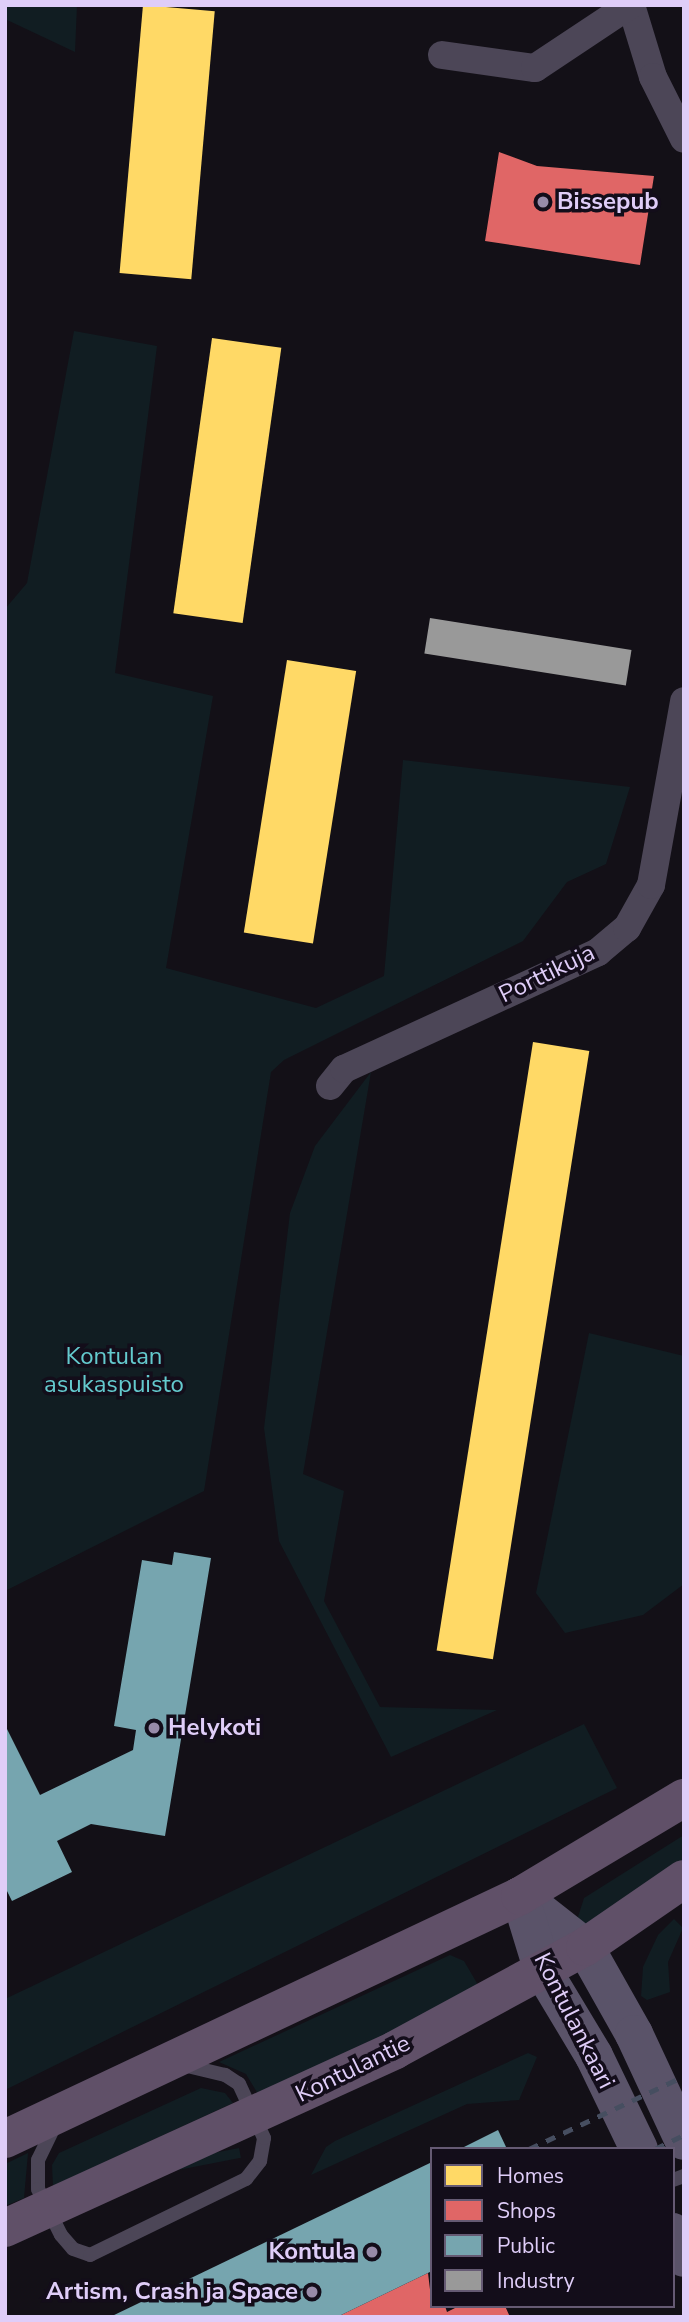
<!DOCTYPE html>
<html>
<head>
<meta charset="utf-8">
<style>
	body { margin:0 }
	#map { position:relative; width:689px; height:2322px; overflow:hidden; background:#131017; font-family:"Nunito Sans",sans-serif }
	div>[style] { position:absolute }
	.green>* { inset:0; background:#111d22; transform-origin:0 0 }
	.homes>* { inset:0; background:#ffd966; transform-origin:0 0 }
	.shops>* { inset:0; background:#e06666 }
	.public>* { inset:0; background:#76a5af }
	.industry>* { inset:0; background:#999; transform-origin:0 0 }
	.service>* { height:14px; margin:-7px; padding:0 7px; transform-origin:7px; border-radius:7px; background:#4c4657 }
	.minor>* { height:28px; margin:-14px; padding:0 14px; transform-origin:14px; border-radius:14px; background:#4c4657 }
	.secondary>* { height:38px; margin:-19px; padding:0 19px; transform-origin:19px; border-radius:19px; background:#5a5369 }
	.primary>* { height:38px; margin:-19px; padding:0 19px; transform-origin:19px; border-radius:19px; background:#605068 }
	.rail>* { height:5px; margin-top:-2.5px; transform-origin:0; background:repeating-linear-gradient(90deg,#464e60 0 10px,transparent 0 19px) }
	.dots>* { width:19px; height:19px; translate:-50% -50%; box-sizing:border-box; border:4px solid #130d1a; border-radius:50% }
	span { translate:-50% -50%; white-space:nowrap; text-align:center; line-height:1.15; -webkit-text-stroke:7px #130d1a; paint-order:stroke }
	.poi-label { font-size:24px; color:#dfcdf8; font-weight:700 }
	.left { translate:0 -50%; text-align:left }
	.right { translate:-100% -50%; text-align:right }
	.street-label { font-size:24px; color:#dfcdf8 }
	.park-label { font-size:24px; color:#64cace }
	.frame { position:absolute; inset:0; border:7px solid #dfcdf8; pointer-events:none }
	.legend { position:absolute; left:430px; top:2147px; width:245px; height:161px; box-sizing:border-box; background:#130d1a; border:2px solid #655a73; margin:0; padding:9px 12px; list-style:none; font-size:21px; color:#dfcdf8 }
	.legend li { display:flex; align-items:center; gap:14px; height:35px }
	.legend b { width:35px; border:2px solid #655a73 }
</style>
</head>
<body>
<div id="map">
	<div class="green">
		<i style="clip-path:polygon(5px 5px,77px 5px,75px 52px,5px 19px)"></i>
		<i style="clip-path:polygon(74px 331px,157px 346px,115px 673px,213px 696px,166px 968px,316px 1008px,384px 976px,403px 760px,630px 787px,606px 864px,567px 882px,523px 941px,284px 1060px,271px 1072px,204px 1491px,5px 1591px,5px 609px,27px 583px)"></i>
		<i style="clip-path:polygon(371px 1072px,303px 1474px,344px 1491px,324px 1601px,380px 1707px,497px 1710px,391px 1757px,279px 1541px,264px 1428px,290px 1213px,315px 1146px)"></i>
		<i style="clip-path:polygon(589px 1333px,684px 1356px,684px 1584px,643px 1615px,565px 1633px,536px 1593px)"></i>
		<i style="clip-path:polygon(584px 1724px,617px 1788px,5px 2090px,5px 1999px)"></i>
		<i style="clip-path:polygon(684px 1835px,684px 1859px,592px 1926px,577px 1920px,584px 1898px)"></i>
		<i style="clip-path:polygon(674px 1919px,683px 1928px,668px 1962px,670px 1992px,647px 2000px,641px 1996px,643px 1967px,658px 1935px)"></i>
		<i style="clip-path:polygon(450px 1955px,464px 1961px,481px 1990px,258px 2094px,246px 2074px,219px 2062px)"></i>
		<i style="clip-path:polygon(528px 2053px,537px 2057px,519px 2100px,467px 2104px,311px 2175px,326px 2147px,335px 2141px)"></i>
		<i style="clip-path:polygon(201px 2088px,225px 2093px,233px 2103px,53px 2186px,52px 2165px,59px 2153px)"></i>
		<i style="left:239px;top:2148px;width:10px;height:179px;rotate:79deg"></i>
		<i style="clip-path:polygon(28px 2153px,24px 2198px,5px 2206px,5px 2164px)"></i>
	</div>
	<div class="homes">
		<i style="left:143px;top:5px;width:72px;height:269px;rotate:5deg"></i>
		<i style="left:212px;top:338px;width:70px;height:278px;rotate:8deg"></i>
		<i style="left:287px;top:660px;width:70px;height:276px;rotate:9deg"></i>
		<i style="left:533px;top:1042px;width:57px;height:616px;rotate:9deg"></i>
	</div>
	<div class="shops">
		<i style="clip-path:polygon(499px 152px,537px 166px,654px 176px,640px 265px,485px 241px)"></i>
		<i style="clip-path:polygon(428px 2273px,432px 2306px,445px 2306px,447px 2312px,459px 2306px,505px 2306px,510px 2317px,337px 2317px)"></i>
	</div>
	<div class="public">
		<i style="clip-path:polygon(174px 1552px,211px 1558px,165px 1836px,91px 1824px,57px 1841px,72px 1872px,12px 1901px,5px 1887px,5px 1725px,40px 1795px,133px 1750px,136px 1730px,114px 1726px,142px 1560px,172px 1565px)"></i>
		<i style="clip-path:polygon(498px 2130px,507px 2149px,460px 2149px)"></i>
		<i style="clip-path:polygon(432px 2162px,432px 2271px,337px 2317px,110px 2317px)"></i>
	</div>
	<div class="industry">
		<i style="left:430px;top:618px;width:204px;height:36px;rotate:9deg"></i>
	</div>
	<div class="service">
		<i style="left:56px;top:2123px;width:41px;rotate:115.9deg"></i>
		<i style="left:38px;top:2160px;width:29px;rotate:90deg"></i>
		<i style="left:38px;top:2189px;width:51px;rotate:63.4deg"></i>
		<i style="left:61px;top:2235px;width:18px;rotate:49deg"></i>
		<i style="left:73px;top:2249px;width:18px;rotate:19deg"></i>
		<i style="left:90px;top:2255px;width:174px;rotate:-26deg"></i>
		<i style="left:246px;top:2179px;width:23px;rotate:-52deg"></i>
		<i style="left:260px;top:2161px;width:23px;rotate:-80deg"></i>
		<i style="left:264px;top:2138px;width:60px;rotate:-114.8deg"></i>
		<i style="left:239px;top:2084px;width:17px;rotate:-147deg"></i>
		<i style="left:225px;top:2075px;width:43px;rotate:-166.6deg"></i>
		<i style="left:673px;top:2180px;width:12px;rotate:-20deg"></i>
	</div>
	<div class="minor">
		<i style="left:631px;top:5px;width:75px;rotate:73deg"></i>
		<i style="left:653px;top:77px;width:69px;rotate:63.4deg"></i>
		<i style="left:442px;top:55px;width:94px;rotate:8deg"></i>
		<i style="left:535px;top:68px;width:114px;rotate:-33.6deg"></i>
		<i style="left:330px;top:1086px;width:22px;rotate:-51deg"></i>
		<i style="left:344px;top:1069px;width:280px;rotate:-24.7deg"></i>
		<i style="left:598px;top:952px;width:38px;rotate:-40deg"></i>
		<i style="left:627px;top:928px;width:49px;rotate:-60.8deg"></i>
		<i style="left:651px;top:885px;width:187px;rotate:-79.8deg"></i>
	</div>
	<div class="secondary">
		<i style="left:520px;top:1896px;width:83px;rotate:38.1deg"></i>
		<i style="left:585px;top:1947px;width:100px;rotate:60.6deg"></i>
		<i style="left:634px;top:2034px;width:118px;rotate:65deg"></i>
		<i style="left:520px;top:1896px;width:78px;rotate:73deg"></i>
		<i style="left:543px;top:1971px;width:99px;rotate:59deg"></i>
		<i style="left:594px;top:2056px;width:103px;rotate:64.2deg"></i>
		<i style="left:673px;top:2232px;width:28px;rotate:67deg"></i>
	</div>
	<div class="primary">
		<i style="left:5px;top:2139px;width:569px;rotate:-25.26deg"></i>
		<i style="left:520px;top:1896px;width:191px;rotate:-30.9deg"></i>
		<i style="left:5px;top:2228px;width:429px;rotate:-24.5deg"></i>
		<i style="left:395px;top:2050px;width:216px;rotate:-28.5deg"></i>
		<i style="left:585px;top:1947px;width:120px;rotate:-34.5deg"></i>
	</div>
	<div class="rail">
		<i style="left:529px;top:2149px;width:171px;rotate:-25.2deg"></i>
		<i style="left:655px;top:2149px;width:32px;rotate:-26deg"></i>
	</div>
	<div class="dots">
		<i style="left:543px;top:202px;background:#988ba9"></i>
		<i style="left:154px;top:1728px;background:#988ba9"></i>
		<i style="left:372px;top:2252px;background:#988ba9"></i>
		<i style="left:312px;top:2292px;background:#988ba9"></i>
	</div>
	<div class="poi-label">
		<span class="left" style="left:557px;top:202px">Bissepub</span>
		<span class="left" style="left:168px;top:1728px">Helykoti</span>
		<span class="right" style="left:356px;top:2252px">Kontula</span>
		<span class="right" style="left:298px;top:2292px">Artism, Crash ja Space</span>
	</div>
	<div class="street-label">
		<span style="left:547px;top:974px;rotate:-26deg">Porttikuja</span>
		<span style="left:574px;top:2021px;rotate:63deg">Kontulankaari</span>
		<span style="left:353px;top:2069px;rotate:-26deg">Kontulantie</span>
	</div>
	<div class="park-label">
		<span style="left:114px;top:1371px">Kontulan<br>asukaspuisto</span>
	</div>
	<div class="frame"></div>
	<ul class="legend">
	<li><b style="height:19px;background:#ffd966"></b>Homes</li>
	<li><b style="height:19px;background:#e06666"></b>Shops</li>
	<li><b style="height:19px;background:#76a5af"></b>Public</li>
	<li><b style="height:19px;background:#999"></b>Industry</li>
	</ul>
</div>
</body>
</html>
